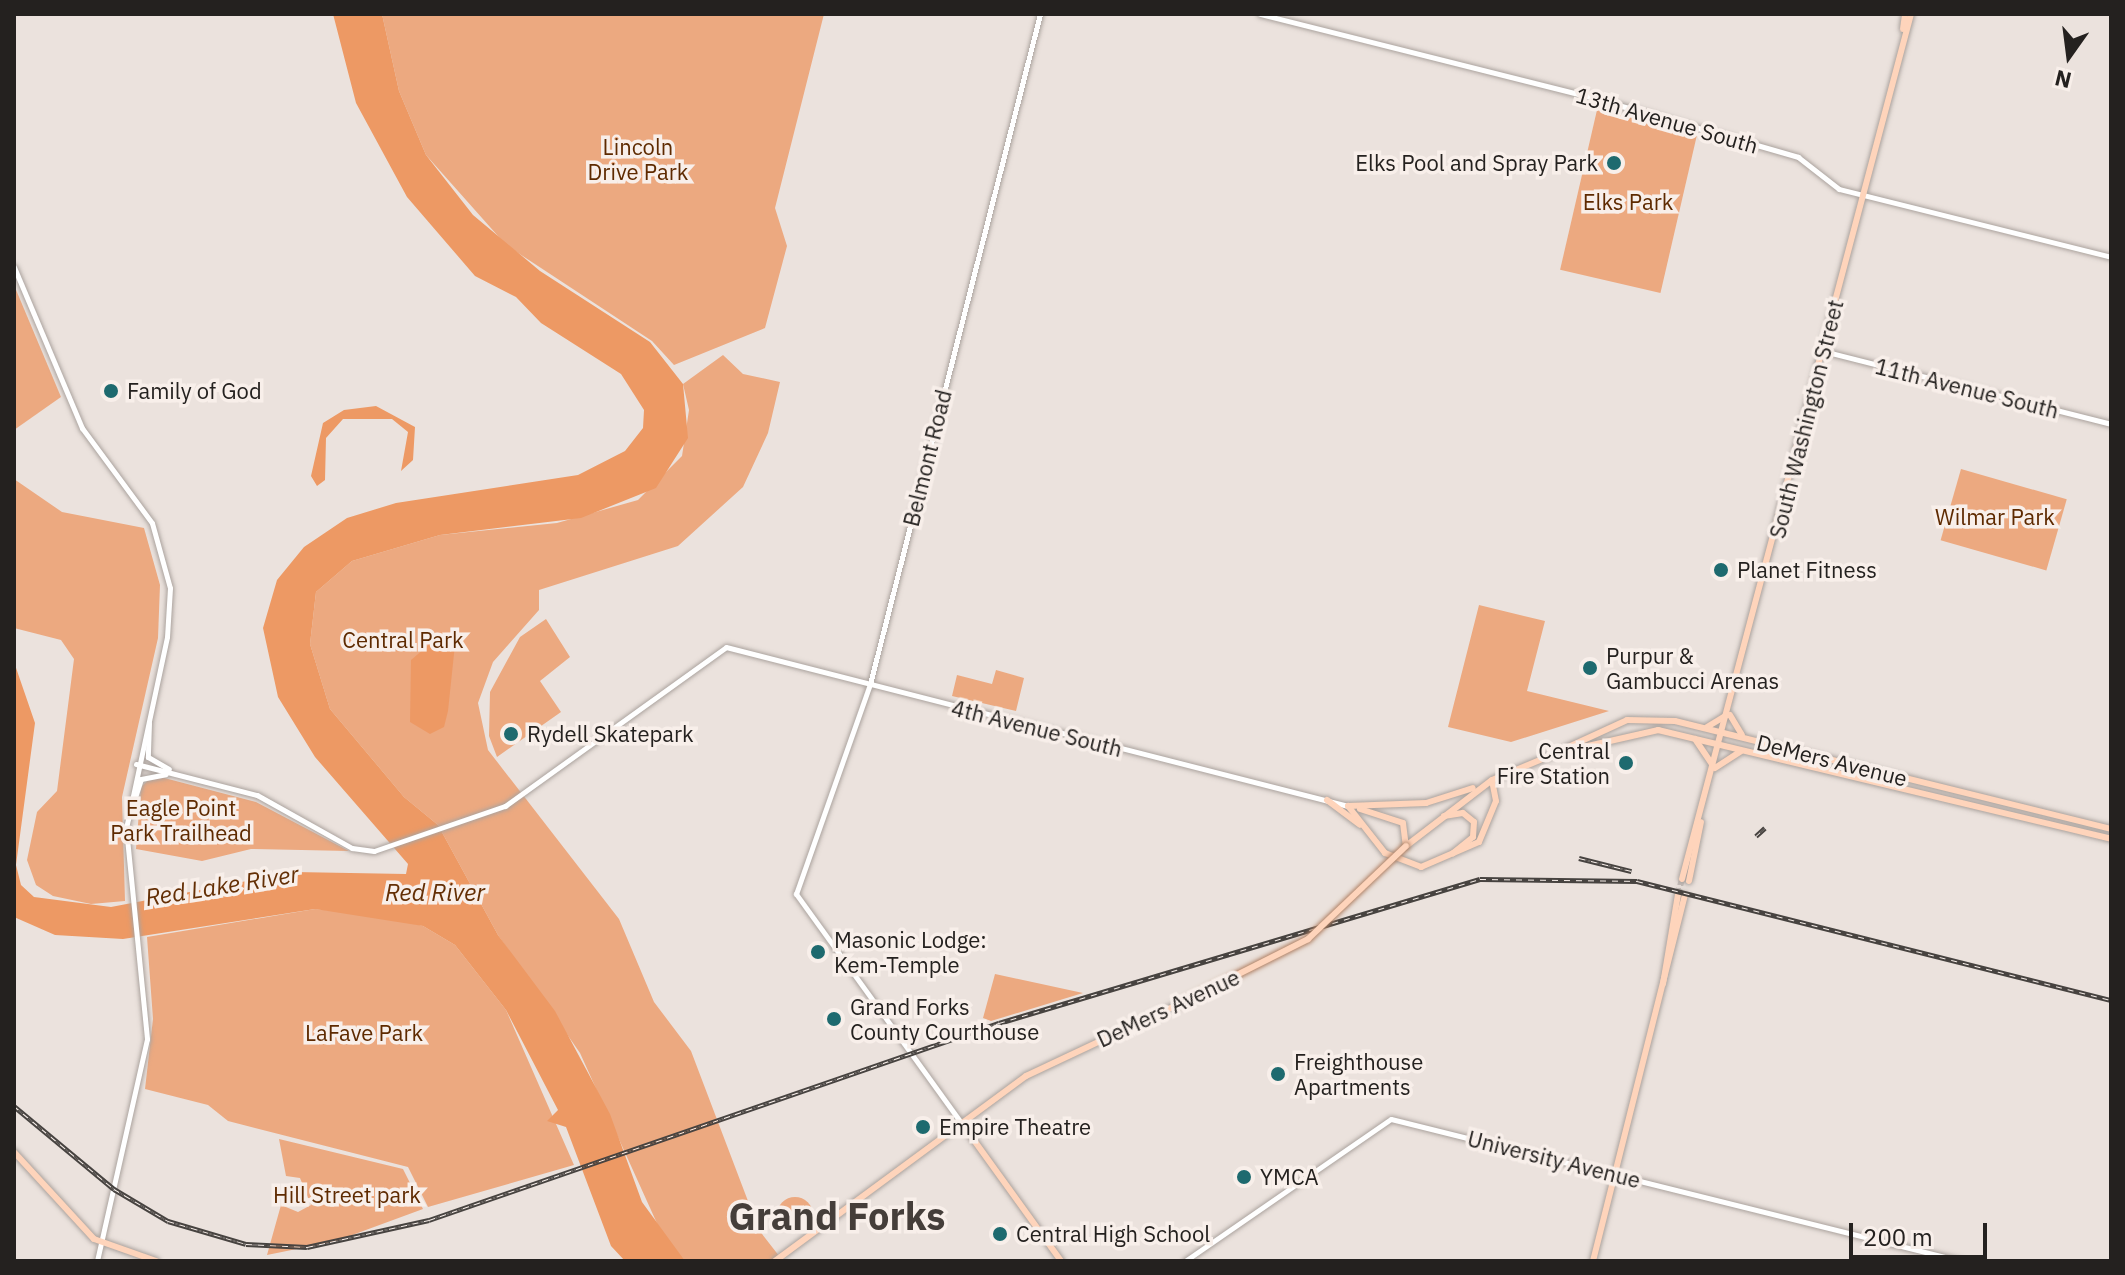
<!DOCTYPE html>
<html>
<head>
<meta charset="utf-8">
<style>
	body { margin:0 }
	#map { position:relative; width:2125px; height:1275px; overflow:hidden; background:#ebe2dd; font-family:"IBM Plex Sans",sans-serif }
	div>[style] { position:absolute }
	.green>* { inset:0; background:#eca980; transform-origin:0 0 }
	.round { border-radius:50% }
	.water>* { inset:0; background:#ed9964 }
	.major-tunnel>* { height:6px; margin-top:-3px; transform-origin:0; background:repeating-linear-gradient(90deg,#c3bbb7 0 6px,transparent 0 9px) }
	.roads { filter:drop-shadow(0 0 2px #aba39e) drop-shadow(0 0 2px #aba39e) }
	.minor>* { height:5px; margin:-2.5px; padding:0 2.5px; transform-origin:2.5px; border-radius:2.5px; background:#fff }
	.major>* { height:6px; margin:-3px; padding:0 3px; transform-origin:3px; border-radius:3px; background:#fed4bb }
	.rail>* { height:5px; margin-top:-2.5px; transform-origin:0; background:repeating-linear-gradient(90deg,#f8efea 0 6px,#474340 0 12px); box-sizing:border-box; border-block:2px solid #474340 }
	.bridges { filter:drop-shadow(0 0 2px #b18367) drop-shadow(0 0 2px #b18367) }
	.major-bridge>* { height:6px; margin:-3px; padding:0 3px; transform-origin:3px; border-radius:3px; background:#fed4bb }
	.dots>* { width:22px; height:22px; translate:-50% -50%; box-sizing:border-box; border:4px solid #f8efea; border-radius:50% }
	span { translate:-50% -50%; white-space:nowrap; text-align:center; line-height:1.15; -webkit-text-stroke:7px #f8efea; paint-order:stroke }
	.street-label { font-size:22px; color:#24211f }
	.park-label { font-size:22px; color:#5e2a00 }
	.poi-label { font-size:22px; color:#24211f }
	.right { translate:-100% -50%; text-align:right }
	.left { translate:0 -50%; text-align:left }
	.water-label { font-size:24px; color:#642f05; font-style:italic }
	.town-label { font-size:38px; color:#453e3a; font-weight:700 }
	.frame { position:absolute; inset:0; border:16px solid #24211f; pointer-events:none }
	.north { position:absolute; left:2029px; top:16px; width:80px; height:80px; -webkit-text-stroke:6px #f8efea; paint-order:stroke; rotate:194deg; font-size:22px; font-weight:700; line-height:32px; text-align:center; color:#24211f }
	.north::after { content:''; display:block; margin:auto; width:28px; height:36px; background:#24211f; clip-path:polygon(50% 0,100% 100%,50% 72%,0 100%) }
	.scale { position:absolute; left:1849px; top:1223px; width:138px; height:36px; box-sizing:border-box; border:4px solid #24211f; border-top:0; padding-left:10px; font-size:24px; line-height:28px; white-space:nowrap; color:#24211f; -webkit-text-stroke:6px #f8efea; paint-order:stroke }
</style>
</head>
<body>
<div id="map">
	<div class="green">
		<i style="clip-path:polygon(382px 14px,824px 14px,775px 208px,787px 246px,765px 328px,674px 365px,652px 341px,506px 245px,426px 155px,399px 91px)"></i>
		<i style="left:1597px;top:110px;width:103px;height:164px;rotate:13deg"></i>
		<i style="clip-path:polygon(14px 285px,61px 397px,14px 430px)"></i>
		<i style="clip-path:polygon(723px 355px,743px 374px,780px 382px,768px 433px,743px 487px,678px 546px,539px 590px,539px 610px,493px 662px,478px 703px,488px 750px,619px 919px,654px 1002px,691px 1051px,759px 1230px,783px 1261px,684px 1261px,660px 1230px,580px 1053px,498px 935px,438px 825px,404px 797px,330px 709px,310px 644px,316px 592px,352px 561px,440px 535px,557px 523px,638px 500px,682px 456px,689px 410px,683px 384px)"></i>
		<i style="left:1961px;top:469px;width:110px;height:74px;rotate:16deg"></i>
		<i style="clip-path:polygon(14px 479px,62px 512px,144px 528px,160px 585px,158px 638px,122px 797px,125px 901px,91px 904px,53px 896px,36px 885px,27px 860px,37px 812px,57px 791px,74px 659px,61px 640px,14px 628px)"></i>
		<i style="clip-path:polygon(1479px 605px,1545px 621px,1527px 691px,1609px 711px,1511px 742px,1448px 727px)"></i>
		<i style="clip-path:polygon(546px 619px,570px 657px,540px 681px,561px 712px,497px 757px,489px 736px,490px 692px,520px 637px)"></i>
		<i style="clip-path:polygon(996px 670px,1024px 678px,1016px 711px,952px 696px,957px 675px,992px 684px)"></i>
		<i style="clip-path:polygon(153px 775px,256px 802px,349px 851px,251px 849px,202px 861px,136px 849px,141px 787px)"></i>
		<i style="clip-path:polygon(315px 909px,385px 916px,423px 926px,455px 945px,506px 1010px,574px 1165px,428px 1207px,408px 1167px,228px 1121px,208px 1105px,145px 1089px,153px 1019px,147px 937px)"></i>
		<i style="clip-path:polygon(995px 974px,1083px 993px,991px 1021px,983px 1018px)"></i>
		<i style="clip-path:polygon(279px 1139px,403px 1169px,423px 1209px,336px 1241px,267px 1255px,281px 1205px,298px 1212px,311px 1205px,300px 1178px,286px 1176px)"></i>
		<i class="round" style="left:777px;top:1197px;width:36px;height:36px"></i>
	</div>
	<div class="water">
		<i style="clip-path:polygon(333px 14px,382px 14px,399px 91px,426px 155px,473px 215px,540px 271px,650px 342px,683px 384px,688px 438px,656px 488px,581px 518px,440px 535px,352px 561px,316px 592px,310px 644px,330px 709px,404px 797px,438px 825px,498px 935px,555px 1011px,610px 1114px,642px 1202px,685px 1261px,625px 1261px,611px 1246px,566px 1127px,547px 1121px,558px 1110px,506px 1010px,455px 945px,423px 926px,315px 909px,123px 939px,55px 935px,14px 917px,14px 662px,35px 723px,16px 865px,21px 885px,34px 897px,111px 907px,294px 872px,406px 874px,408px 864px,315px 757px,278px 697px,263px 628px,277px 580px,304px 547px,347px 518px,396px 503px,578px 475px,625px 451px,643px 428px,644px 410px,621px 374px,541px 323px,516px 297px,475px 276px,407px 197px,356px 103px)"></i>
		<i style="clip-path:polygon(376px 406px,415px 427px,413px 460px,401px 471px,408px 432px,392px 419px,343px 419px,326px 438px,325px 480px,317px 486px,311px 476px,323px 423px,344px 410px)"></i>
		<i style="clip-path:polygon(444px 632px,456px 635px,448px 711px,444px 727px,430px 734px,410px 722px,411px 660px)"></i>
	</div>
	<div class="major-tunnel">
		<i style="left:1678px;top:894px;width:16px;rotate:-75deg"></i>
	</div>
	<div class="roads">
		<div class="minor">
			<i style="left:1260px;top:14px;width:337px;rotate:14.1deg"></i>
			<i style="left:1587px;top:96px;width:220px;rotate:16.1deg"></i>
			<i style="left:1798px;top:157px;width:52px;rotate:38deg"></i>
			<i style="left:1839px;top:189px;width:280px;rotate:14deg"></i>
			<i style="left:14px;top:267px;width:175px;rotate:67.1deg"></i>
			<i style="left:82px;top:428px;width:118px;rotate:53.6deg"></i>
			<i style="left:152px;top:523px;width:67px;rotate:74.5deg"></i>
			<i style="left:170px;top:588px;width:49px;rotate:93.5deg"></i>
			<i style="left:167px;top:637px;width:195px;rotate:102.1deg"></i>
			<i style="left:126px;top:828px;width:212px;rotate:84.3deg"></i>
			<i style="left:147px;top:1039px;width:228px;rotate:102.7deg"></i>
			<i style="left:1823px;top:351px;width:297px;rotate:14.2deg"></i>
			<i style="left:149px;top:723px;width:34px;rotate:92deg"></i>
			<i style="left:148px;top:757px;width:24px;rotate:30deg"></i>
			<i style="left:136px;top:764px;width:125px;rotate:14.4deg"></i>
			<i style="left:257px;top:795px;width:109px;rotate:29.2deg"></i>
			<i style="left:352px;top:848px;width:22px;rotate:8deg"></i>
			<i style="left:374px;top:851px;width:139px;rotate:-19deg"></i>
			<i style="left:505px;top:806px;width:272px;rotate:-35.7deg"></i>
			<i style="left:726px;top:647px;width:642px;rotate:14.34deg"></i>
			<i style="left:128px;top:819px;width:42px;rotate:-72deg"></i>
			<i style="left:141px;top:779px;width:25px;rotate:-11deg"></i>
			<i style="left:962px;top:1124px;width:284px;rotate:-125.8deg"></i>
			<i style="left:796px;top:894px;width:223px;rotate:-70.6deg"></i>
			<i style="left:870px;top:684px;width:691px;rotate:-75.76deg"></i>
			<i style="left:1185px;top:1261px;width:250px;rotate:-34.6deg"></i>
			<i style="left:1391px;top:1119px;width:587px;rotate:13.99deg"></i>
		</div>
		<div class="major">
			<i style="left:1903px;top:29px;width:15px;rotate:-82deg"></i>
			<i style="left:1730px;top:715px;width:23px;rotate:59deg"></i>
			<i style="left:1707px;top:727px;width:23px;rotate:-31deg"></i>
			<i style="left:1695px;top:739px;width:32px;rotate:56deg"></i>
			<i style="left:1564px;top:749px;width:69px;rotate:-24.7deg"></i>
			<i style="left:1627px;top:720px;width:48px;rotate:1.2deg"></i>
			<i style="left:1675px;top:721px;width:449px;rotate:13.9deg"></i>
			<i style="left:1715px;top:768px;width:31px;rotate:-33deg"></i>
			<i style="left:1327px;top:800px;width:41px;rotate:37.1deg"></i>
			<i style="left:1348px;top:806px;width:60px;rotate:51.8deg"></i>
			<i style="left:1385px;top:853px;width:39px;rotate:21deg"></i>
			<i style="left:1421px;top:867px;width:63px;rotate:-23.3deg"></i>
			<i style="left:1479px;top:842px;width:44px;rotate:-67.5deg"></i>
			<i style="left:1496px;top:801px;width:21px;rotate:-101deg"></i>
			<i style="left:1348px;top:806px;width:78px;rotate:-2.2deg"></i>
			<i style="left:1426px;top:803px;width:49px;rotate:-17.7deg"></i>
			<i style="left:1360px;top:809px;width:45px;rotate:18deg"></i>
			<i style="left:1403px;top:823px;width:23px;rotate:83deg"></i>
			<i style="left:1444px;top:816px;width:19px;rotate:-9deg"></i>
			<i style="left:1463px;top:813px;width:14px;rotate:39deg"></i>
			<i style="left:1474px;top:822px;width:15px;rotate:94deg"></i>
			<i style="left:1473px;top:837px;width:26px;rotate:141deg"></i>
			<i style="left:1406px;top:846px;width:108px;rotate:-37.5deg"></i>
			<i style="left:1492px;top:780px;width:70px;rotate:-22.6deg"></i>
			<i style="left:1557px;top:753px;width:104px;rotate:-12.8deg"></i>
			<i style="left:1658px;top:730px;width:466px;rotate:13.5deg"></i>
			<i style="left:1682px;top:879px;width:895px;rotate:-75.17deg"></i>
			<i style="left:1689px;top:881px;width:60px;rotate:-78.5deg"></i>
			<i style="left:1663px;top:984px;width:91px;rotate:-80.5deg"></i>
			<i style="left:963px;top:1125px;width:168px;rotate:54.2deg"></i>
			<i style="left:14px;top:1152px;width:118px;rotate:47.4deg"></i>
			<i style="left:94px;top:1239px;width:66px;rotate:19.5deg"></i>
			<i style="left:775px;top:1261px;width:312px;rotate:-36.4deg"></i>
			<i style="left:1026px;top:1076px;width:174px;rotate:-25.2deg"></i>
			<i style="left:1593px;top:1261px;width:377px;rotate:-75.9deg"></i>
		</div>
	</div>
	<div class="rail">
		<i style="left:1756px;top:836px;width:12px;rotate:-42deg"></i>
		<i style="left:1579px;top:858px;width:54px;rotate:14deg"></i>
		<i style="left:14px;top:1106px;width:130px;rotate:39.7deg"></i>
		<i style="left:114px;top:1189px;width:63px;rotate:30.7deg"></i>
		<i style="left:168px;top:1221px;width:81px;rotate:16.4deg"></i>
		<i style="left:246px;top:1244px;width:61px;rotate:2.8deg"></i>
		<i style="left:307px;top:1247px;width:125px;rotate:-12.5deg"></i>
		<i style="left:429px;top:1220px;width:603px;rotate:-19.07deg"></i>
		<i style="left:999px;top:1023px;width:502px;rotate:-16.67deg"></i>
		<i style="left:1480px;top:879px;width:157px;rotate:0.7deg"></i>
		<i style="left:1637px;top:881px;width:489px;rotate:14.1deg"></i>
	</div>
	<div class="bridges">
		<div class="major-bridge">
			<i style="left:1183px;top:1002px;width:140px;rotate:-26.7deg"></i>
			<i style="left:1308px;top:939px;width:135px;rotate:-43.5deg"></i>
		</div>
	</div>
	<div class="dots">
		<i style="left:1614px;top:163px;background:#1e6a6f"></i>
		<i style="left:111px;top:391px;background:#1e6a6f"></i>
		<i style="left:1721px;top:570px;background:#1e6a6f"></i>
		<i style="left:1590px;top:668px;background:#1e6a6f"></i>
		<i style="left:511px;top:734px;background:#1e6a6f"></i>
		<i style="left:1626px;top:763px;background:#1e6a6f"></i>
		<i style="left:818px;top:952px;background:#1e6a6f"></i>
		<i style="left:834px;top:1019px;background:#1e6a6f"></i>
		<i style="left:1278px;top:1074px;background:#1e6a6f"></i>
		<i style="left:923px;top:1127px;background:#1e6a6f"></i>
		<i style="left:1244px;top:1177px;background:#1e6a6f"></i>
		<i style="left:1000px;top:1234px;background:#1e6a6f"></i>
	</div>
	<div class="street-label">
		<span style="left:1667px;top:120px;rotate:16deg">13th Avenue South</span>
		<span style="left:1967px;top:388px;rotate:14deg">11th Avenue South</span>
		<span style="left:1806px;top:419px;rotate:-76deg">South Washington Street</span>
		<span style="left:927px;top:458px;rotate:-76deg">Belmont Road</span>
		<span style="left:1037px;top:728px;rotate:14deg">4th Avenue South</span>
		<span style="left:1832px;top:760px;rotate:14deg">DeMers Avenue</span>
		<span style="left:1168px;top:1008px;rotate:-25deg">DeMers Avenue</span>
		<span style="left:1554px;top:1159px;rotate:14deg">University Avenue</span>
	</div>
	<div class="park-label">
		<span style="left:638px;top:159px">Lincoln<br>Drive Park</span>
		<span style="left:1628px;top:202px">Elks Park</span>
		<span style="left:1995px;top:517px">Wilmar Park</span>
		<span style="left:403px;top:640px">Central Park</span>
		<span style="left:181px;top:820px">Eagle Point<br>Park Trailhead</span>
		<span style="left:364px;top:1033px">LaFave Park</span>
		<span style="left:347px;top:1195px">Hill Street park</span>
	</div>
	<div class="poi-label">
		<span class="right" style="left:1598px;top:163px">Elks Pool and Spray Park</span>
		<span class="left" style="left:127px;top:391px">Family of God</span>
		<span class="left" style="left:1737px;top:570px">Planet Fitness</span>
		<span class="left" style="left:1606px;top:668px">Purpur &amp;<br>Gambucci Arenas</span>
		<span class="left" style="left:527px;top:734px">Rydell Skatepark</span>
		<span class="right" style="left:1610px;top:763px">Central<br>Fire Station</span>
		<span class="left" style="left:834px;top:952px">Masonic Lodge:<br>Kem-Temple</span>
		<span class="left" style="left:850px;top:1019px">Grand Forks<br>County Courthouse</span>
		<span class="left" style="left:1294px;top:1074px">Freighthouse<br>Apartments</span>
		<span class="left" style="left:939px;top:1127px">Empire Theatre</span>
		<span class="left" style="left:1260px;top:1177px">YMCA</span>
		<span class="left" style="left:1016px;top:1234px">Central High School</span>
	</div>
	<div class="water-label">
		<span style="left:222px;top:886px;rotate:-9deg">Red Lake River</span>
		<span style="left:435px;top:893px">Red River</span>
	</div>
	<div class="town-label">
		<span style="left:837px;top:1216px">Grand Forks</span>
	</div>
	<div class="frame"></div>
	<div class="north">N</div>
	<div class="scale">200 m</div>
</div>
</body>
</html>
